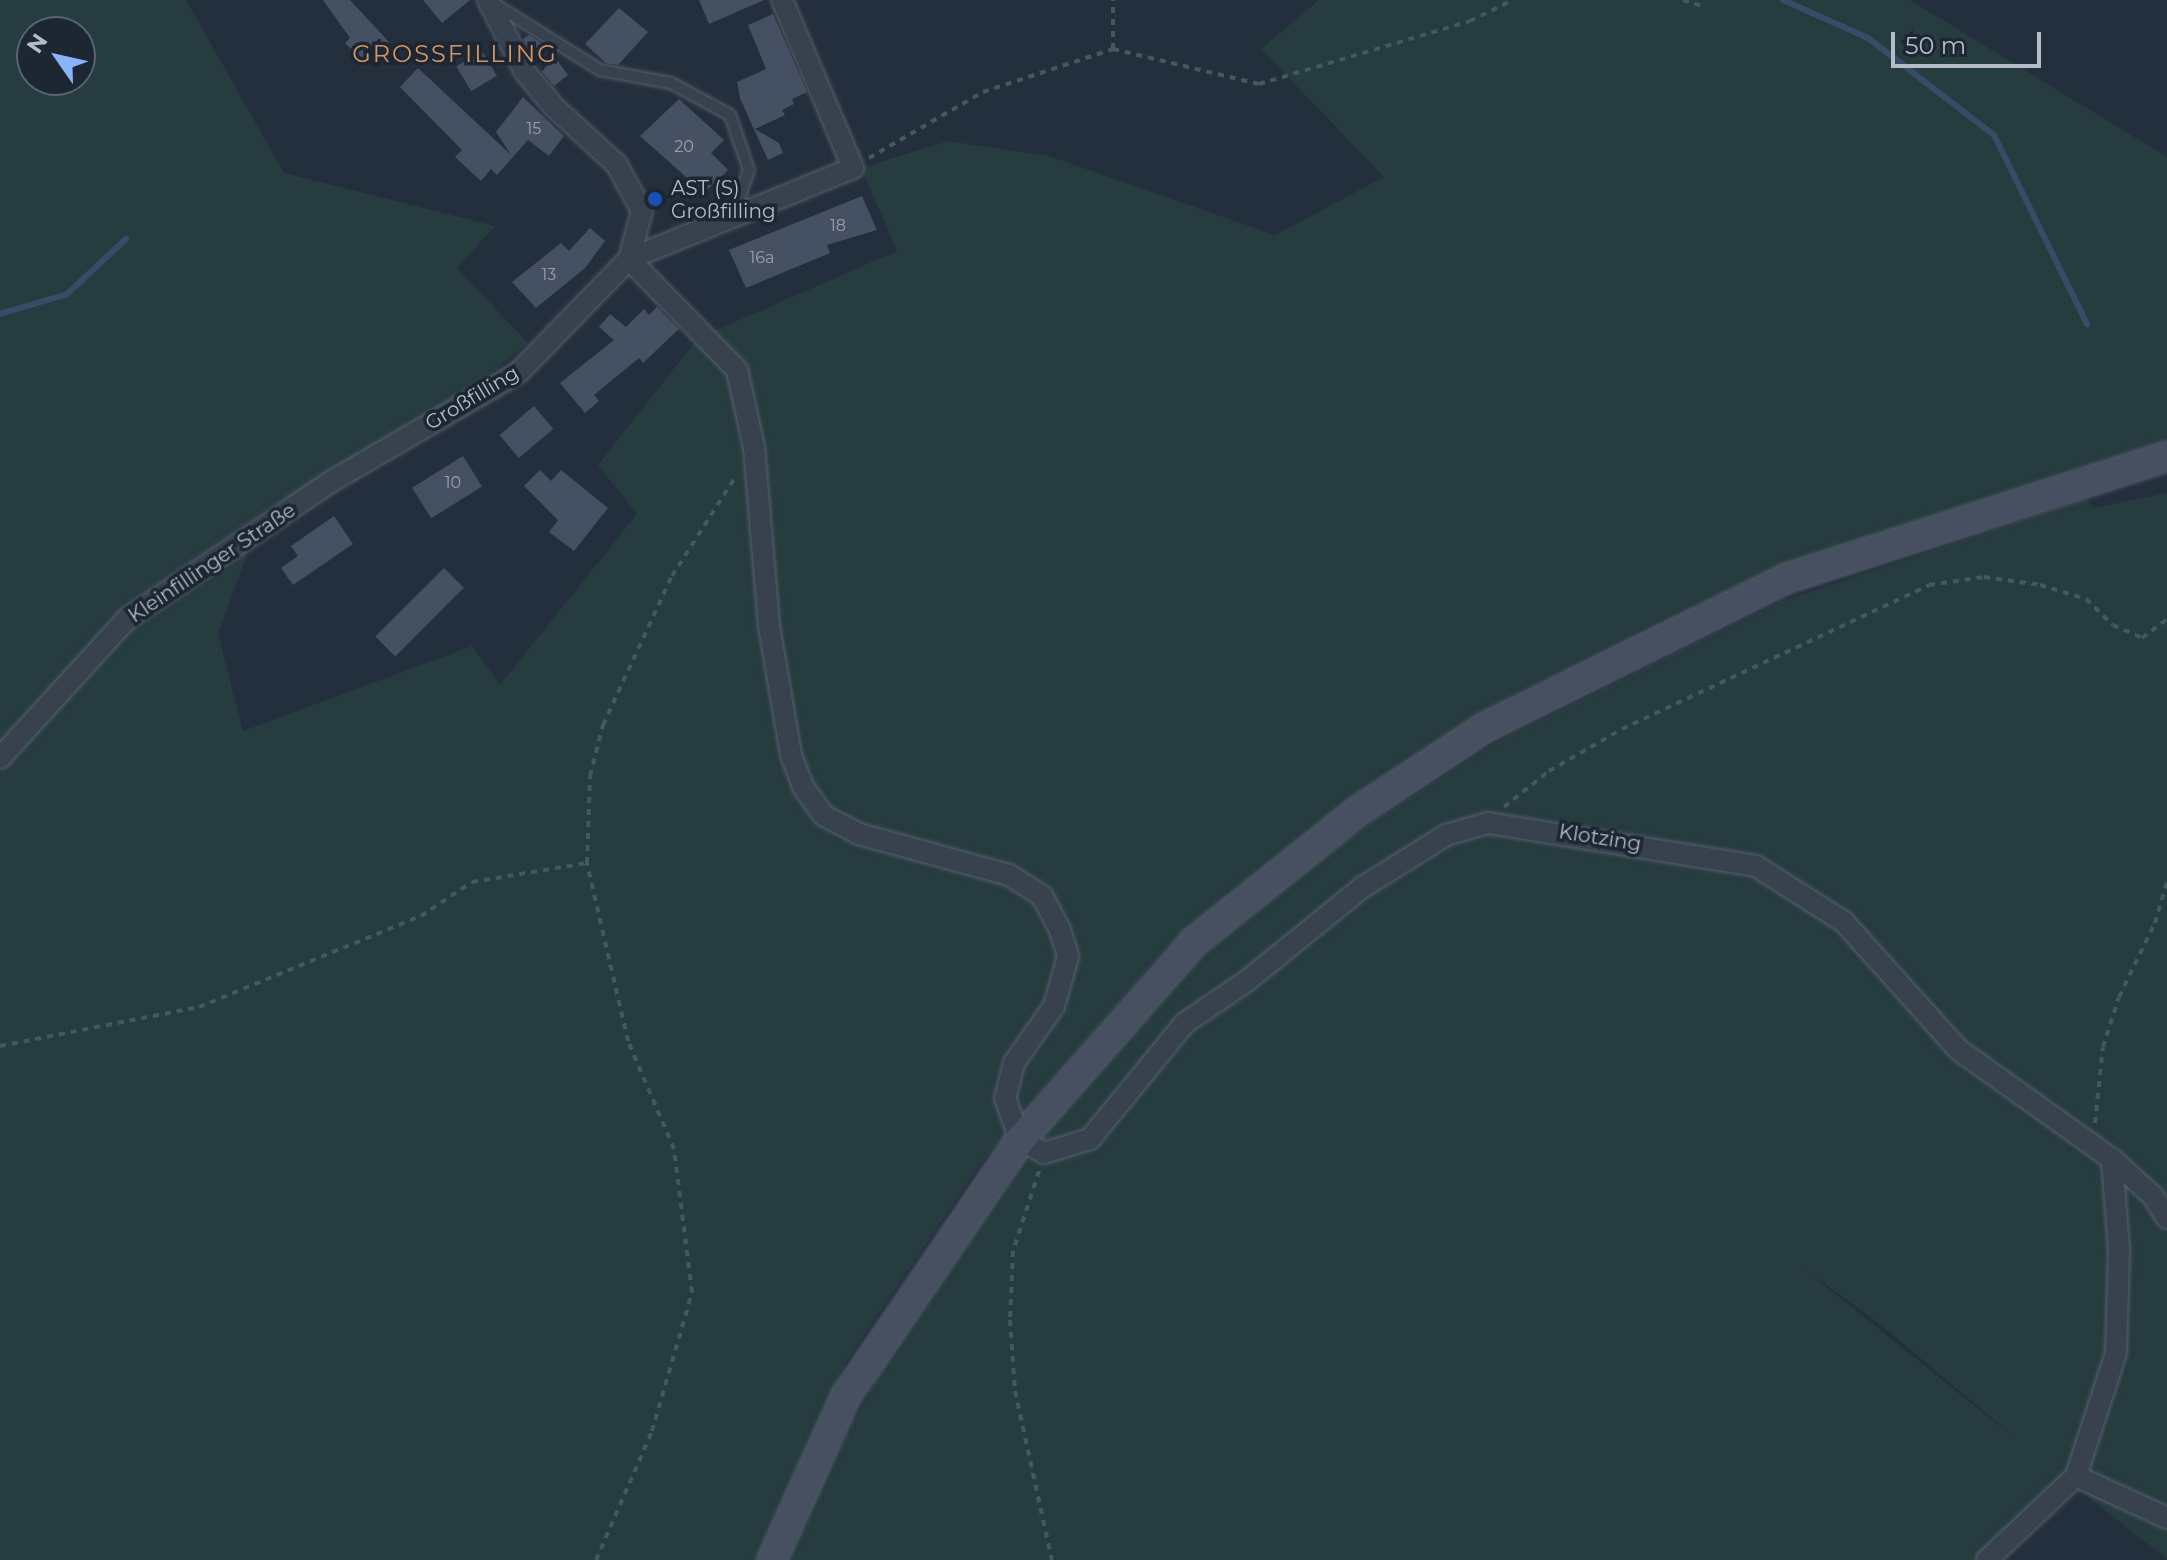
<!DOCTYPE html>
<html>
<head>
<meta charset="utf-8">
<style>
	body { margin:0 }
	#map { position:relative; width:2167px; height:1560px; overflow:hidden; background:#242f3e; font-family:Montserrat,sans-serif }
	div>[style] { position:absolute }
	.green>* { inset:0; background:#263c3f }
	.stream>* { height:6px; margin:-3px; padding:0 3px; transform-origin:3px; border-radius:3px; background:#394c67 }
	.building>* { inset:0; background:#455162; transform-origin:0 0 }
	.path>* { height:4px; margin-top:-2px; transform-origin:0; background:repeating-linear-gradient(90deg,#44595c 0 6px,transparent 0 12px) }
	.roads { filter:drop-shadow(0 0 2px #565f6c) drop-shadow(0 0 2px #565f6c) }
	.service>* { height:10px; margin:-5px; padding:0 5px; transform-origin:5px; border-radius:5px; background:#38414e }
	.minor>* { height:20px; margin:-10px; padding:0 10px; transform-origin:10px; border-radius:10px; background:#38414e }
	.secondary>* { height:28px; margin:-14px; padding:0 14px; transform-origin:14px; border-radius:14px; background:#465061 }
	.dots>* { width:22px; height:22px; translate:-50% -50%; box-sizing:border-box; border:4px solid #1d2633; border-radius:50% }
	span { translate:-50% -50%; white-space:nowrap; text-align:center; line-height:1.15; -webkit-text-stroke:7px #1d2633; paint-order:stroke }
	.number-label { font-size:16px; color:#98a1af }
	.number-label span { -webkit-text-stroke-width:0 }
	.poi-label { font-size:20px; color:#b4bcc9 }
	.left { translate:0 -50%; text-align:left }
	.street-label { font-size:20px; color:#b4bcc9 }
	.quarter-label { font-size:24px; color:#d59563; letter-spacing:2px }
	.north { position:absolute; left:16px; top:16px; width:80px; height:80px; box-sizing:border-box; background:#1d2633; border:2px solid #59626f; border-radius:50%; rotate:304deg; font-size:22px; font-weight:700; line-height:32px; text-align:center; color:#b4bcc9 }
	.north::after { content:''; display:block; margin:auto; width:28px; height:36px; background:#8ab4f8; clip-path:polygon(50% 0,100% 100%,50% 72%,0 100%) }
	.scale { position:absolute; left:1891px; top:32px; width:150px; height:36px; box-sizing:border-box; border:4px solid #b4bcc9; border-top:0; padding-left:10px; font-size:24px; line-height:28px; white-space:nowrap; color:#b4bcc9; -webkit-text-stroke:6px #1d2633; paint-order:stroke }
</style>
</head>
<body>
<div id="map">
	<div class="green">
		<i style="clip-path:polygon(evenodd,0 0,186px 0,284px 173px,495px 226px,457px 268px,528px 343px,452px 405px,265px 510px,133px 600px,0 746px,0 0,32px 32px,80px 32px,80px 80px,32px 80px,32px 32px)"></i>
		<i style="clip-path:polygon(1319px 0,1910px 0,2167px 157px,2167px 441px,1801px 564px,1526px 689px,1367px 787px,1165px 949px,979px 1166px,848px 1359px,756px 1560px,0 1560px,0 772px,127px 629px,197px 572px,248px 552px,218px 634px,243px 731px,472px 646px,500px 685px,637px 514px,598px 465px,698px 338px,897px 251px,861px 168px,948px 141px,1049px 156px,1275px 235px,1384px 177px,1261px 49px)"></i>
		<i style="clip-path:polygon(evenodd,2167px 493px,2167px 1559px,2069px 1482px,1987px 1560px,788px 1560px,820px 1484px,882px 1369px,1057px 1107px,1189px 966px,1290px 882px,1376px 819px,1505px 737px,1780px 602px,2086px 499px,2094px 508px,2167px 493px,1803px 1268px,1881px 1325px,2012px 1435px,2011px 1435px,1803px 1268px)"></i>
	</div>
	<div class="stream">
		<i style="left:1783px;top:0;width:93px;rotate:24.1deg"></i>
		<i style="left:1868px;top:38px;width:159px;rotate:37.6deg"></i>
		<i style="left:1994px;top:135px;width:211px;rotate:63.8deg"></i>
		<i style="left:0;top:314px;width:70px;rotate:-16.6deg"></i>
		<i style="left:67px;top:294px;width:81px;rotate:-43deg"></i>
	</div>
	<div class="building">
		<i style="clip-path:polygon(323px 0,350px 0,389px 42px,366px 65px,345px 43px,350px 38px)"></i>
		<i style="clip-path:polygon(423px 0,470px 0,442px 23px)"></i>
		<i style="clip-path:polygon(699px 0,764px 0,709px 24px)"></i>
		<i style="clip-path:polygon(619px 8px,648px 32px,618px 65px,606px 63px,585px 44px)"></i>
		<i style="clip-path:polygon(773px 14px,807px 92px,792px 99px,794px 104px,782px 110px,785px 115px,755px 129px,779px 143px,783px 153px,768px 160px,740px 98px,737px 82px,766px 69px,748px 25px)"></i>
		<i style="clip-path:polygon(529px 35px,546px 46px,531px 55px,523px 39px)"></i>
		<i style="left:482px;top:51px;width:29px;height:30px;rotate:59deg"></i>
		<i style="clip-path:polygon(554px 56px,568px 75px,554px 86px,542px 72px)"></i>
		<i style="clip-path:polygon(418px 68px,511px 155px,496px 132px,523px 97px,564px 136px,549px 156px,528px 140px,497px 175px,491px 169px,481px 181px,455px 157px,462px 150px,400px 87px)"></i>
		<i style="clip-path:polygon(679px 99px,724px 140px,711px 153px,728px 170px,704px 193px,640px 136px)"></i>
		<i style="clip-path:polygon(862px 196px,877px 230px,827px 245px,830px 253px,746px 288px,729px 250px)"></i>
		<i style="clip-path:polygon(590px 228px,605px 241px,585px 268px,536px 308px,512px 282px,561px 243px,569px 251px)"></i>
		<i style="clip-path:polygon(657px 307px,679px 329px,643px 363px,639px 358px,594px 395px,599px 401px,585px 413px,560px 383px,614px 340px,599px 327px,610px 314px,626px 327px,644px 309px,649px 315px)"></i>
		<i style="left:534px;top:406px;width:30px;height:45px;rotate:50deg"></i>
		<i style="left:463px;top:456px;width:36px;height:60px;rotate:58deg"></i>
		<i style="clip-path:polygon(540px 470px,551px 481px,561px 470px,608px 508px,574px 551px,549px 532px,558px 520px,524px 486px)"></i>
		<i style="clip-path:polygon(334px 516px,353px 544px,293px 585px,281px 568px,298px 556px,291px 546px)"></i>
		<i style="left:444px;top:568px;width:28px;height:97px;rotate:45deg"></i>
	</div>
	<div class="path">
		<i style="left:1683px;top:0;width:21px;rotate:17deg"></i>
		<i style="left:1113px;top:49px;width:150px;rotate:13.5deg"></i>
		<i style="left:1259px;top:84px;width:220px;rotate:-16.6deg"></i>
		<i style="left:1470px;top:21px;width:48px;rotate:-26deg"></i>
		<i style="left:869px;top:158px;width:132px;rotate:-30.1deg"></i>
		<i style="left:983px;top:92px;width:137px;rotate:-18.3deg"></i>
		<i style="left:1113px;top:49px;width:49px;rotate:-90deg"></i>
		<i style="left:1504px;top:807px;width:58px;rotate:-38.7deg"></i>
		<i style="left:1549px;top:771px;width:84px;rotate:-29.9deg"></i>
		<i style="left:1622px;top:729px;width:339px;rotate:-25.1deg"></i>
		<i style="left:1929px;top:585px;width:56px;rotate:-8.3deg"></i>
		<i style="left:1984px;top:577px;width:57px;rotate:8.1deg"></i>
		<i style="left:2040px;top:585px;width:48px;rotate:16.9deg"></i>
		<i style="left:2086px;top:599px;width:37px;rotate:44deg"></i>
		<i style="left:2113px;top:625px;width:32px;rotate:24deg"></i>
		<i style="left:2142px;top:638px;width:31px;rotate:-37deg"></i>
		<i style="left:0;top:1046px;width:203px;rotate:-11.1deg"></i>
		<i style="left:199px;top:1007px;width:240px;rotate:-22.3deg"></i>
		<i style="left:421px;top:916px;width:61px;rotate:-33.7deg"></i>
		<i style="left:472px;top:882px;width:117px;rotate:-9.4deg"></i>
		<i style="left:2095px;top:1123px;width:76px;rotate:-84deg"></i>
		<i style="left:2103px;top:1047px;width:52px;rotate:-72.3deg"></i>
		<i style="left:2119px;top:997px;width:82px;rotate:-64.1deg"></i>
		<i style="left:2155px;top:923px;width:43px;rotate:-73.7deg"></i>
		<i style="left:1039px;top:1171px;width:84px;rotate:108deg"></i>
		<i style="left:1013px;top:1251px;width:69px;rotate:92.5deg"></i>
		<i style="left:1010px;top:1320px;width:71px;rotate:86deg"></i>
		<i style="left:1015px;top:1391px;width:173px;rotate:77.7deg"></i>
		<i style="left:596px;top:1560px;width:141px;rotate:-66.5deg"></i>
		<i style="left:652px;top:1431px;width:145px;rotate:-73.9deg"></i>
		<i style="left:692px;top:1292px;width:144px;rotate:-97.2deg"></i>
		<i style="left:674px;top:1149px;width:117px;rotate:-113.1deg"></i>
		<i style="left:628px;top:1041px;width:183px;rotate:-103deg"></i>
		<i style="left:587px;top:863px;width:87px;rotate:-88deg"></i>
		<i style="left:590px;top:776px;width:53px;rotate:-75.7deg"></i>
		<i style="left:603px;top:725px;width:164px;rotate:-65.2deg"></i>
		<i style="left:672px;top:576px;width:119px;rotate:-57.4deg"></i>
	</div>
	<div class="roads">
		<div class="service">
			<i style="left:496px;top:5px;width:123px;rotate:32deg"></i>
			<i style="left:600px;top:70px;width:72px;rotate:10.4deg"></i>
			<i style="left:671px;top:83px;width:67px;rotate:28.5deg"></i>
			<i style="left:730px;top:115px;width:58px;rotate:70.9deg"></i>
			<i style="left:749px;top:170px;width:46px;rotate:109.2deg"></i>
		</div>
		<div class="minor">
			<i style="left:488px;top:0;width:81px;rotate:62.8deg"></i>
			<i style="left:525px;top:72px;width:45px;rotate:50.4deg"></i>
			<i style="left:554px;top:107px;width:86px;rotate:42.6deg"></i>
			<i style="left:617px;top:165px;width:52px;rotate:61.5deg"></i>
			<i style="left:642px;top:211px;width:50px;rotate:105.2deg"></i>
			<i style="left:629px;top:259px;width:155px;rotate:45.8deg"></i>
			<i style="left:737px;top:370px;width:79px;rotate:77.6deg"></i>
			<i style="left:754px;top:447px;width:180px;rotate:85.2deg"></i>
			<i style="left:769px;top:626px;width:131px;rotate:80.3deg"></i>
			<i style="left:791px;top:755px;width:34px;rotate:69deg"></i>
			<i style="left:803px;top:787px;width:34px;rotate:54deg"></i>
			<i style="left:823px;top:815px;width:41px;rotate:27.8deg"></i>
			<i style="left:859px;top:834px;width:156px;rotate:15.3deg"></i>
			<i style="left:1009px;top:875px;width:39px;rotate:32deg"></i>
			<i style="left:1042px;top:896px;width:38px;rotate:62deg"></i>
			<i style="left:1060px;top:930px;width:28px;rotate:73deg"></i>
			<i style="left:1068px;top:957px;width:51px;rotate:105.9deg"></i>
			<i style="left:1054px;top:1006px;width:70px;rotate:125.1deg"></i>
			<i style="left:1014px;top:1063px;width:36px;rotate:104deg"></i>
			<i style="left:1005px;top:1098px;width:45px;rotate:70.3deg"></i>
			<i style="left:1020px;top:1140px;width:27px;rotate:28deg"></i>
			<i style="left:1044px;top:1153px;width:48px;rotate:-16.9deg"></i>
			<i style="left:1090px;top:1139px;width:150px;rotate:-50.7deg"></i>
			<i style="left:1185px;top:1023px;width:76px;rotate:-34.3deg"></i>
			<i style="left:1248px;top:980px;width:148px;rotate:-39deg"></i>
			<i style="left:1363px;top:887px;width:98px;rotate:-32.1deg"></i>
			<i style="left:1446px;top:835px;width:44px;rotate:-15.9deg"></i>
			<i style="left:1488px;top:823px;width:271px;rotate:9.1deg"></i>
			<i style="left:1756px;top:866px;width:104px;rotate:32.5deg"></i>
			<i style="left:1844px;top:922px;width:172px;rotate:48.1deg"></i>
			<i style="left:1959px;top:1050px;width:188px;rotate:35.5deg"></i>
			<i style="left:2112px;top:1159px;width:55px;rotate:42.1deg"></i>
			<i style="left:2153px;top:1196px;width:26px;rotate:58deg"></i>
			<i style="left:0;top:758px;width:190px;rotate:-47.6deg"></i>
			<i style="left:128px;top:618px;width:246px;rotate:-33.9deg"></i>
			<i style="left:332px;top:481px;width:216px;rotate:-30.2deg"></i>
			<i style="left:519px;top:372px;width:158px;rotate:-45.8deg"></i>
			<i style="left:629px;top:259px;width:242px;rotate:-22.1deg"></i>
			<i style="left:853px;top:168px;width:182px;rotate:-112.9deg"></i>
			<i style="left:2076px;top:1476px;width:129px;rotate:-72deg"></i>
			<i style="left:2116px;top:1353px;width:103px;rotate:-88.3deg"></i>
			<i style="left:2119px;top:1250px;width:91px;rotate:-94.4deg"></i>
			<i style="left:1987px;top:1560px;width:122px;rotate:-43.3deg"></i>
			<i style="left:2076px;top:1476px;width:100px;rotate:24.8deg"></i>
		</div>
		<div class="secondary">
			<i style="left:772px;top:1560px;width:180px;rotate:-65.7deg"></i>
			<i style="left:846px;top:1396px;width:310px;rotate:-55.8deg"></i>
			<i style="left:1020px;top:1140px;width:264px;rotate:-48.7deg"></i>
			<i style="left:1194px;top:942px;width:210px;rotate:-38.6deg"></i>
			<i style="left:1358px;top:811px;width:153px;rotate:-33.3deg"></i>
			<i style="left:1486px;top:727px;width:337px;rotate:-26.3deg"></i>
			<i style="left:1788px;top:578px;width:398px;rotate:-17.8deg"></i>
		</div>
	</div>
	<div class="dots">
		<i style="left:655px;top:199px;background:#1a4fb4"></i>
	</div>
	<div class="number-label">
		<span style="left:534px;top:129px">15</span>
		<span style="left:684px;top:147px">20</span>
		<span style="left:838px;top:226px">18</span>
		<span style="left:762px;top:258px">16a</span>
		<span style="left:549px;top:275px">13</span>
		<span style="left:453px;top:483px">10</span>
	</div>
	<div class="poi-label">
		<span class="left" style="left:671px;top:200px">AST (S)<br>Großfilling</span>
	</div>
	<div class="street-label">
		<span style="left:472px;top:398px;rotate:-31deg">Großfilling</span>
		<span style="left:212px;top:563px;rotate:-34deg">Kleinfillinger Straße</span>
		<span style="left:1600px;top:838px;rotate:9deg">Klotzing</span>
	</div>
	<div class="quarter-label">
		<span style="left:455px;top:54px">GROSSFILLING</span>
	</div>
	<div class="north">N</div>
	<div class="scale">50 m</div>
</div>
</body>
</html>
